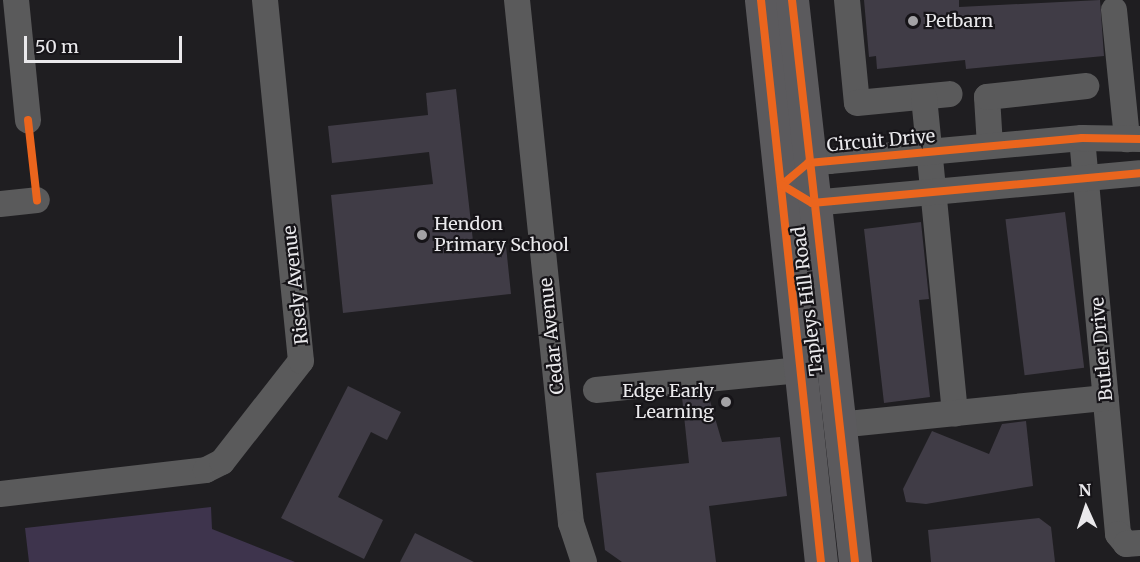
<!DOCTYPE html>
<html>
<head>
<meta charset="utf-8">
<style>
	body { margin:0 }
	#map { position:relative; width:1140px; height:562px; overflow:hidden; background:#1f1e21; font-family:Merriweather,serif }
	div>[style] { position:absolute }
	.green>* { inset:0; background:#3e344d }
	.building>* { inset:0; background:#403c46; transform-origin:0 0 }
	.minor>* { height:26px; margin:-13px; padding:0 13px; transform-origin:13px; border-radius:13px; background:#5a5a5b }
	.major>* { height:33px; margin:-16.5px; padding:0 16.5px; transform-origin:16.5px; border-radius:16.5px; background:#5b5a5d }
	.cycleway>* { height:8px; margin:-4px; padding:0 4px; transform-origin:4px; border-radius:4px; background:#eb651d }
	.dots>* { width:16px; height:16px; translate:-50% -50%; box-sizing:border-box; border:3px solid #161418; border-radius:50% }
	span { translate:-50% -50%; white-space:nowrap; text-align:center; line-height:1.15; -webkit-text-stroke:4.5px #161418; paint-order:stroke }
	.poi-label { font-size:18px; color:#eae9ec }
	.left { translate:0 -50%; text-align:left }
	.right { translate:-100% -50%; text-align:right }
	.street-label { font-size:18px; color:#eae9ec }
	.north { position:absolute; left:1056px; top:478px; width:60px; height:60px; -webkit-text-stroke:4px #161418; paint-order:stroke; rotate:357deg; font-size:16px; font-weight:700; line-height:24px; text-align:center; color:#eae9ec }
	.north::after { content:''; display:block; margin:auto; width:21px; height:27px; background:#eae9ec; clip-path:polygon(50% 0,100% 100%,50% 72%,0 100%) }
	.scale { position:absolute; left:24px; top:36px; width:158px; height:27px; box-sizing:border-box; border:3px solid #eae9ec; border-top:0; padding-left:8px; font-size:18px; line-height:21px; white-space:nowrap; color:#eae9ec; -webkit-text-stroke:4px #161418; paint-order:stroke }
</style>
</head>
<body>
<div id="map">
	<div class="green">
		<i style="clip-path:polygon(211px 507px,212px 529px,295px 562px,29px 562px,25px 528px)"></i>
	</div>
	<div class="building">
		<i style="clip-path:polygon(864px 0,959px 0,959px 7px,1100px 0,1104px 56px,966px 69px,965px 60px,877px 69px,876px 56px,869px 57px)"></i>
		<i style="clip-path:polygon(456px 89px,474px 250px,506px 246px,511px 294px,343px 313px,331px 195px,433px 184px,429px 152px,332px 163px,328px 126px,428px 115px,426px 93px)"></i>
		<i style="left:1065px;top:212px;width:157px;height:60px;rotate:83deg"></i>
		<i style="clip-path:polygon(921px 222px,929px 299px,919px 300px,930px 397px,884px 403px,864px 229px)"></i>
		<i style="clip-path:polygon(348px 386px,401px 412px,387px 440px,371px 432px,338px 497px,383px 520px,364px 559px,281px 518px)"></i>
		<i style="clip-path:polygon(708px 394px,722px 442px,780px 437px,787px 496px,709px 506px,716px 562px,622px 562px,605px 550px,596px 473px,689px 463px,682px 397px)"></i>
		<i style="clip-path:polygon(1026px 421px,1033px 486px,926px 504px,906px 502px,903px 489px,932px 431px,989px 454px,1002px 424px)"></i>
		<i style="clip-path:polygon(1039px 518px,1051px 527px,1055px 562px,931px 562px,928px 530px)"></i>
		<i style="clip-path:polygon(415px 533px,474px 562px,400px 562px)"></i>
	</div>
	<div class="minor">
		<i style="left:16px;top:0;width:121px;rotate:84.3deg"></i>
		<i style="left:517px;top:0;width:526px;rotate:84.11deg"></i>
		<i style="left:571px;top:523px;width:41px;rotate:71.6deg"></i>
		<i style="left:847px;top:0;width:103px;rotate:84.5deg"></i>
		<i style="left:857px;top:103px;width:93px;rotate:-5.5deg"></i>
		<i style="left:1114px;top:10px;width:130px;rotate:84.2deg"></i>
		<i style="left:924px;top:97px;width:318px;rotate:84.4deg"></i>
		<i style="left:1082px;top:138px;width:398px;rotate:84.8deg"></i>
		<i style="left:1118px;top:534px;width:13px;rotate:51deg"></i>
		<i style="left:1126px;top:544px;width:14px;rotate:-4deg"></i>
		<i style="left:990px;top:146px;width:49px;rotate:-93.5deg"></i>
		<i style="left:987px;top:97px;width:100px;rotate:-6.3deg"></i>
		<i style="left:797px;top:172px;width:14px;rotate:-39deg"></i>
		<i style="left:808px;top:163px;width:21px;rotate:-5deg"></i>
		<i style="left:829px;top:161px;width:254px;rotate:-5.2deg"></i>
		<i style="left:1082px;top:138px;width:58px;rotate:1deg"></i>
		<i style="left:799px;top:195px;width:15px;rotate:32deg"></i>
		<i style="left:812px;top:203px;width:329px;rotate:-5.2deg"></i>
		<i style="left:0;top:204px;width:37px;rotate:-6deg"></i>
		<i style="left:596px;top:390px;width:205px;rotate:-5.6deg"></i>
		<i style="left:838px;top:425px;width:269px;rotate:-5.8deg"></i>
		<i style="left:0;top:494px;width:207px;rotate:-6.6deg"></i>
		<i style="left:206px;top:470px;width:18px;rotate:-27deg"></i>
		<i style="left:222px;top:462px;width:128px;rotate:-52deg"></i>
		<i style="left:301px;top:361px;width:363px;rotate:-95.7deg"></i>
	</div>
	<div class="major">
		<i style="left:761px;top:0;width:565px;rotate:83.91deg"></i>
		<i style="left:792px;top:0;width:566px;rotate:83.6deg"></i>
	</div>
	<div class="cycleway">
		<i style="left:761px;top:0;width:565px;rotate:83.91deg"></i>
		<i style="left:792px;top:0;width:566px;rotate:83.6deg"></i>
		<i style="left:28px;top:120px;width:81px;rotate:83.6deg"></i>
		<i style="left:1140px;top:139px;width:58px;rotate:-179deg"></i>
		<i style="left:1082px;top:138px;width:275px;rotate:174.8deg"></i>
		<i style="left:808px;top:163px;width:34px;rotate:140deg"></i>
		<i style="left:782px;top:185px;width:35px;rotate:31deg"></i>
		<i style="left:812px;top:203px;width:329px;rotate:-5.2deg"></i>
	</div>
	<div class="dots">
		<i style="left:913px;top:21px;background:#a3a2a5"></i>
		<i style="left:422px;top:235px;background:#a3a2a5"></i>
		<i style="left:726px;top:402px;background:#a3a2a5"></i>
	</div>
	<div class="poi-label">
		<span class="left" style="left:925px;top:21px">Petbarn</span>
		<span class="left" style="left:434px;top:235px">Hendon<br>Primary School</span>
		<span class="right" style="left:714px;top:402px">Edge Early<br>Learning</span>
	</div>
	<div class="street-label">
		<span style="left:881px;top:141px;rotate:-5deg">Circuit Drive</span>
		<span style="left:296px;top:285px;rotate:-96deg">Risely Avenue</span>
		<span style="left:808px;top:301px;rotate:-97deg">Tapleys Hill Road</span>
		<span style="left:552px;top:336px;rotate:-96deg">Cedar Avenue</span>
		<span style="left:1102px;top:349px;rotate:-95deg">Butler Drive</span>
	</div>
	<div class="north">N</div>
	<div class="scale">50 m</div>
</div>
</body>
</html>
